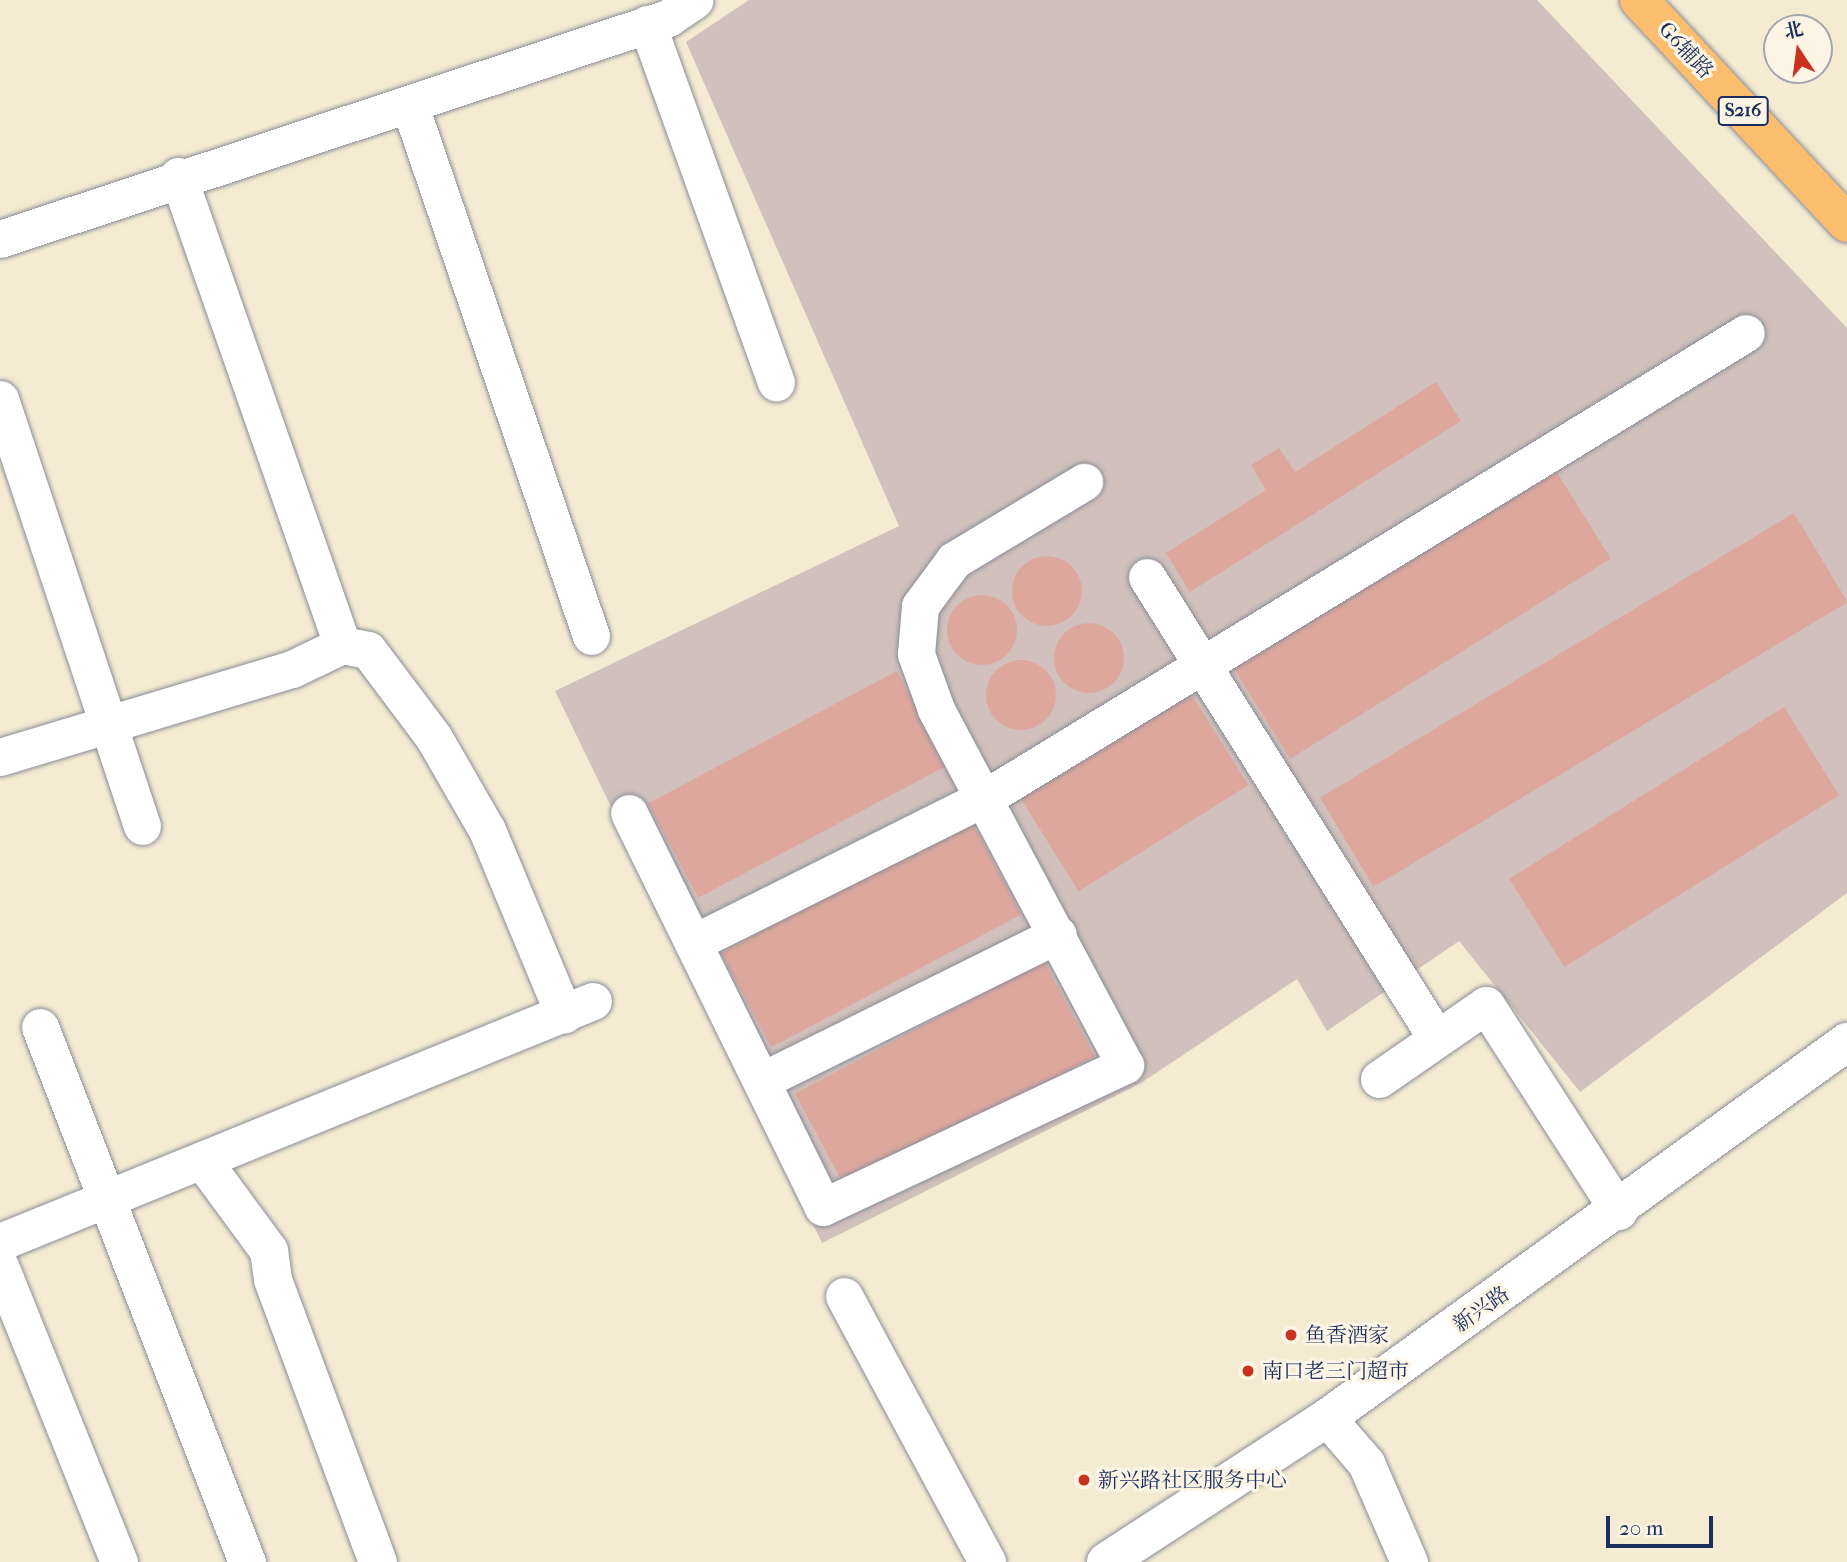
<!DOCTYPE html>
<html>
<head>
<meta charset="utf-8">
<style>
	body { margin:0 }
	#map { position:relative; width:1847px; height:1562px; overflow:hidden; background:#f5ebd2; font-family:"IM FELL French Canon","Noto Serif SC",serif }
	div>[style] { position:absolute }
	.industrial>* { inset:0; background:#d1c0bc }
	.building>* { inset:0; background:#dda79e; transform-origin:0 0 }
	.round { border-radius:50% }
	.roads { filter:drop-shadow(0 0 2px #888d98) drop-shadow(0 0 2px #888d98) }
	.minor>* { height:37px; margin:-18.5px; padding:0 18.5px; transform-origin:18.5px; border-radius:18.5px; background:#fff }
	.tertiary>* { height:38px; margin:-19px; padding:0 19px; transform-origin:19px; border-radius:19px; background:#fff }
	.primary>* { height:38px; margin:-19px; padding:0 19px; transform-origin:19px; border-radius:19px; background:#fbbe6e }
	.dots>* { width:19px; height:19px; translate:-50% -50%; box-sizing:border-box; border:4px solid #fcf5e5; border-radius:50% }
	span { translate:-50% -50%; white-space:nowrap; text-align:center; line-height:1.15; -webkit-text-stroke:6px #fcf5e5; paint-order:stroke }
	.shield-label span { padding:2px 5px; background:#fcf5e5; border:2px solid; border-radius:5px; -webkit-text-stroke-width:0 }
	.shield-label { font-size:19px; color:#1b2f5e; font-weight:700 }
	.street-label { font-size:21px; color:#1b2f5e }
	.poi-label { font-size:21px; color:#1b2f5e }
	.left { translate:0 -50%; text-align:left }
	.north { position:absolute; left:1763px; top:14px; width:70px; height:70px; box-sizing:border-box; background:#fcf5e5; border:2px solid #a2a6af; border-radius:50%; rotate:347deg; font-size:19px; font-weight:700; line-height:28px; text-align:center; color:#1b2f5e }
	.north::after { content:''; display:block; margin:auto; width:24px; height:32px; background:#c8321e; clip-path:polygon(50% 0,100% 100%,50% 72%,0 100%) }
	.scale { position:absolute; left:1606px; top:1516px; width:107px; height:32px; box-sizing:border-box; border:4px solid #1b2f5e; border-top:0; padding-left:9px; font-size:21px; line-height:24px; white-space:nowrap; color:#1b2f5e; -webkit-text-stroke:5px #fcf5e5; paint-order:stroke }
</style>
</head>
<body>
<div id="map">
	<div class="industrial">
		<i style="clip-path:polygon(749px 0,1537px 0,1847px 328px,1847px 893px,1580px 1092px,1459px 941px,1327px 1031px,1297px 979px,1141px 1083px,822px 1243px,555px 691px,899px 526px,686px 42px)"></i>
	</div>
	<div class="building">
		<i style="clip-path:polygon(1436px 382px,1461px 421px,1190px 592px,1166px 553px,1266px 490px,1251px 465px,1279px 448px,1295px 472px)"></i>
		<i style="left:1553px;top:466px;width:109px;height:378px;rotate:58deg"></i>
		<i style="left:1794px;top:513px;width:104px;height:553px;rotate:59deg"></i>
		<i class="round" style="left:1012px;top:556px;width:70px;height:70px"></i>
		<i class="round" style="left:947px;top:595px;width:70px;height:70px"></i>
		<i class="round" style="left:1054px;top:623px;width:70px;height:70px"></i>
		<i class="round" style="left:986px;top:660px;width:70px;height:70px"></i>
		<i style="left:897px;top:671px;width:107px;height:282px;rotate:62deg"></i>
		<i style="left:1190px;top:692px;width:110px;height:200px;rotate:58deg"></i>
		<i style="left:1784px;top:707px;width:104px;height:324px;rotate:58deg"></i>
		<i style="left:971px;top:820px;width:107px;height:283px;rotate:62deg"></i>
		<i style="left:1044px;top:961px;width:108px;height:282px;rotate:62deg"></i>
	</div>
	<div class="roads">
		<div class="minor">
			<i style="left:647px;top:24px;width:381px;rotate:70.2deg"></i>
			<i style="left:410px;top:106px;width:560px;rotate:71.14deg"></i>
			<i style="left:178px;top:176px;width:497px;rotate:70.7deg"></i>
			<i style="left:342px;top:645px;width:26px;rotate:11deg"></i>
			<i style="left:368px;top:650px;width:110px;rotate:53.1deg"></i>
			<i style="left:434px;top:738px;width:106px;rotate:60.1deg"></i>
			<i style="left:487px;top:830px;width:200px;rotate:67.4deg"></i>
			<i style="left:0;top:239px;width:704px;rotate:-18.31deg"></i>
			<i style="left:668px;top:18px;width:32px;rotate:-34deg"></i>
			<i style="left:0;top:399px;width:450px;rotate:71.6deg"></i>
			<i style="left:1147px;top:577px;width:545px;rotate:57.88deg"></i>
			<i style="left:0;top:757px;width:305px;rotate:-16.8deg"></i>
			<i style="left:292px;top:669px;width:55px;rotate:-25.6deg"></i>
			<i style="left:629px;top:813px;width:439px;rotate:63.8deg"></i>
			<i style="left:823px;top:1207px;width:334px;rotate:-25.2deg"></i>
			<i style="left:1125px;top:1065px;width:403px;rotate:-118deg"></i>
			<i style="left:936px;top:709px;width:59px;rotate:-110deg"></i>
			<i style="left:916px;top:654px;width:48px;rotate:-85.2deg"></i>
			<i style="left:920px;top:606px;width:57px;rotate:-53.5deg"></i>
			<i style="left:954px;top:560px;width:152px;rotate:-31deg"></i>
			<i style="left:693px;top:943px;width:330px;rotate:-26.5deg"></i>
			<i style="left:988px;top:796px;width:888px;rotate:-31.42deg"></i>
			<i style="left:40px;top:1027px;width:574px;rotate:68.85deg"></i>
			<i style="left:1379px;top:1079px;width:130px;rotate:-34.7deg"></i>
			<i style="left:1486px;top:1005px;width:245px;rotate:57.2deg"></i>
			<i style="left:761px;top:1081px;width:331px;rotate:-26.3deg"></i>
			<i style="left:0;top:1242px;width:640px;rotate:-22.12deg"></i>
			<i style="left:0;top:1266px;width:319px;rotate:68.1deg"></i>
			<i style="left:844px;top:1296px;width:302px;rotate:61.7deg"></i>
			<i style="left:1327px;top:1418px;width:60px;rotate:49.1deg"></i>
			<i style="left:1366px;top:1463px;width:108px;rotate:66.5deg"></i>
		</div>
		<div class="tertiary">
			<i style="left:203px;top:1161px;width:112px;rotate:53.7deg"></i>
			<i style="left:269px;top:1251px;width:29px;rotate:82deg"></i>
			<i style="left:273px;top:1280px;width:301px;rotate:69.6deg"></i>
			<i style="left:1106px;top:1562px;width:264px;rotate:-33.1deg"></i>
			<i style="left:1327px;top:1418px;width:642px;rotate:-35.87deg"></i>
		</div>
		<div class="primary">
			<i style="left:1639px;top:0;width:305px;rotate:47deg"></i>
		</div>
	</div>
	<div class="dots">
		<i style="left:1291px;top:1335px;background:#c8321e"></i>
		<i style="left:1248px;top:1371px;background:#c8321e"></i>
		<i style="left:1084px;top:1480px;background:#c8321e"></i>
	</div>
	<div class="shield-label">
		<span style="left:1743px;top:111px">S216</span>
	</div>
	<div class="street-label">
		<span style="left:1686px;top:50px;rotate:47deg">G6辅路</span>
		<span style="left:1481px;top:1309px;rotate:-35deg">新兴路</span>
	</div>
	<div class="poi-label">
		<span class="left" style="left:1305px;top:1335px">鱼香酒家</span>
		<span class="left" style="left:1262px;top:1371px">南口老三门超市</span>
		<span class="left" style="left:1098px;top:1480px">新兴路社区服务中心</span>
	</div>
	<div class="north">北</div>
	<div class="scale">20 m</div>
</div>
</body>
</html>
